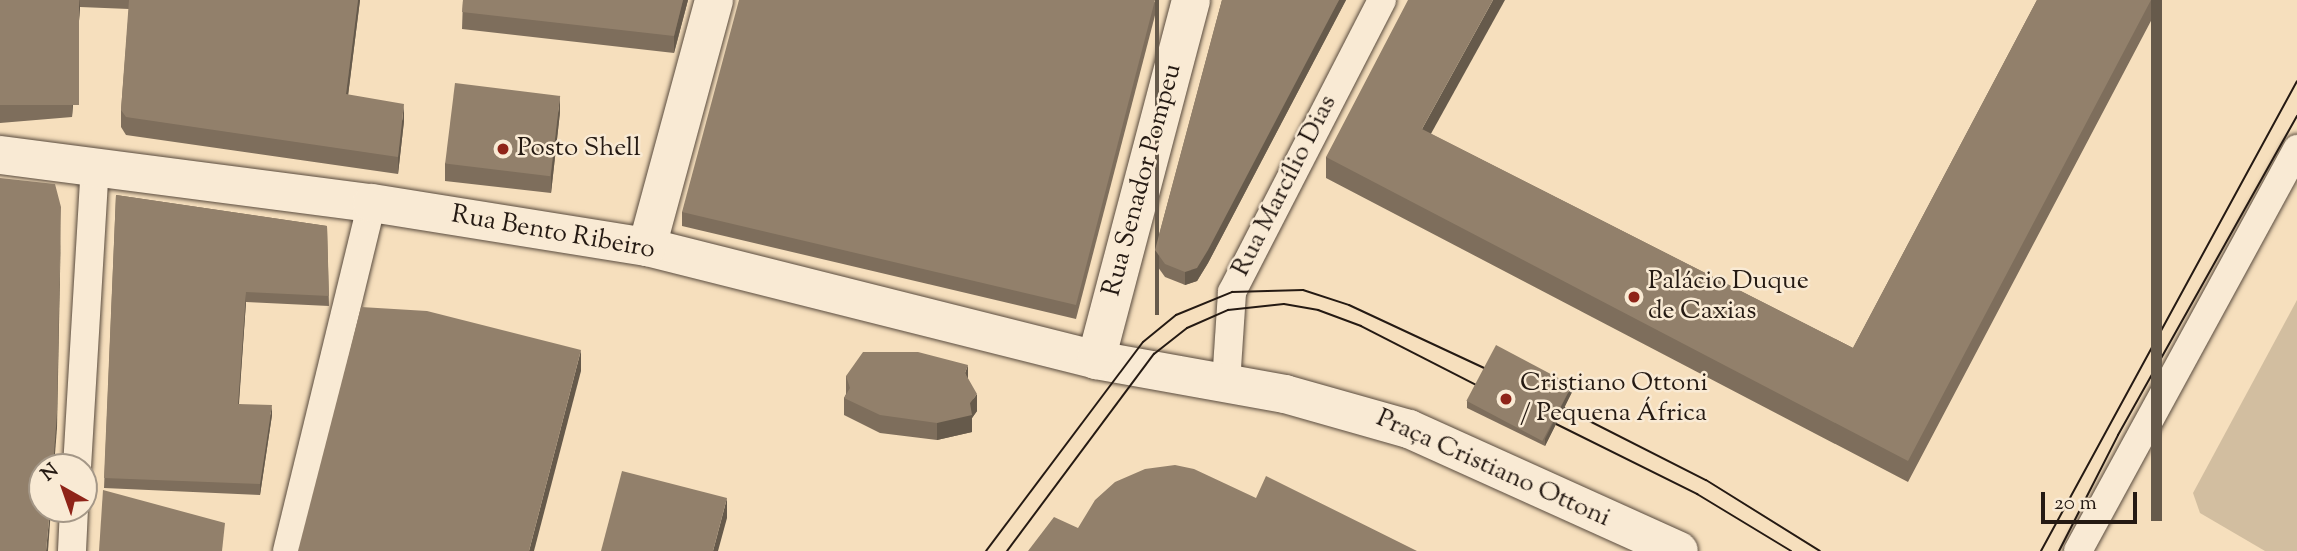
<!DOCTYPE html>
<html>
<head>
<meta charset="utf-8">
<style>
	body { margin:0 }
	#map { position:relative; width:2297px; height:551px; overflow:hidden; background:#f6dfbd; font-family:"Sorts Mill Goudy",serif }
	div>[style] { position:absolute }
	.green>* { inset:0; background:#d2bea0 }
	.roads { filter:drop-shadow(0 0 2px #594b3e) drop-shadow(0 0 2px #594b3e) }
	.street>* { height:28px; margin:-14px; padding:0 14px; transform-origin:14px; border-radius:14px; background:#f9ead4 }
	.secondary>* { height:38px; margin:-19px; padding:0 19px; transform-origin:19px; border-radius:19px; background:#f9ead4 }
	.tram>* { height:2px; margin:-1px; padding:0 1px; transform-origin:1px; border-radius:1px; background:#251a13 }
	.wall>* { inset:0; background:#7e6e5c }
	.shaded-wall>* { inset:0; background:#665a4b; transform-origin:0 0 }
	.building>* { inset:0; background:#92806b; transform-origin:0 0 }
	.dots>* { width:19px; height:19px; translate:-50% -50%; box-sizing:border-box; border:4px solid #f9ead4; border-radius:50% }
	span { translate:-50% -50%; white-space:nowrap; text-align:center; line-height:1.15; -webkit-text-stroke:5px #f9ead4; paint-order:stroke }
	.poi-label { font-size:26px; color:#251a13 }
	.left { translate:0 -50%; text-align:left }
	.street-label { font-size:26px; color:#251a13 }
	.north { position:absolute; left:28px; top:453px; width:70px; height:70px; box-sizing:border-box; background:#f9ead4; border:2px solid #a49787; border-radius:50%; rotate:320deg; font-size:19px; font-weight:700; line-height:28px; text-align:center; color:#251a13 }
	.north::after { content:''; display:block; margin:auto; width:24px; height:32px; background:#8f2418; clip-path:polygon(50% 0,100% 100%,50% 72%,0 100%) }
	.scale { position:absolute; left:2041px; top:492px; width:96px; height:32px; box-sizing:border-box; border:4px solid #251a13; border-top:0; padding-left:9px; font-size:21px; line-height:24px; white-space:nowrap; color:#251a13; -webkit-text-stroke:5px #f9ead4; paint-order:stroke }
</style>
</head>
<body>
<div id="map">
	<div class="green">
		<i style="clip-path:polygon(2297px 300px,2297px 551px,2265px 551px,2200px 513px,2193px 493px)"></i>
	</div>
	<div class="roads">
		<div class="street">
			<i style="left:1226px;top:383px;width:91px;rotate:-86.2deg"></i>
			<i style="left:1232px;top:292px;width:328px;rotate:-62.8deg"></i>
			<i style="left:77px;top:467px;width:301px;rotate:-86.6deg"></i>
			<i style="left:72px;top:551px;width:42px;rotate:-87.3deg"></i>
			<i style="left:287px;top:551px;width:358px;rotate:-76.3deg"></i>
			<i style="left:2078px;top:551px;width:458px;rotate:-61.4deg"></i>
		</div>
		<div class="secondary">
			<i style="left:0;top:155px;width:375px;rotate:7.4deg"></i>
			<i style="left:372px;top:203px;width:278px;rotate:9.1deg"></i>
			<i style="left:647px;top:247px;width:463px;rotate:14.1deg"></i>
			<i style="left:1096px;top:360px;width:192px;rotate:10.2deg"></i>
			<i style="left:1285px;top:394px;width:129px;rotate:15.8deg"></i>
			<i style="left:1409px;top:429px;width:296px;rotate:24.3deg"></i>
			<i style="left:647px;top:247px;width:256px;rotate:-74.8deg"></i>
			<i style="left:1096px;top:360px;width:372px;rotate:-75.2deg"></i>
		</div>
	</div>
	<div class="tram">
		<i style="left:1548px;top:400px;width:177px;rotate:26.9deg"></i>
		<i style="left:1706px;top:480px;width:134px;rotate:31.9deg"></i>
		<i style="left:1538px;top:415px;width:178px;rotate:26.4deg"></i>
		<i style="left:1697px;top:494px;width:110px;rotate:31.2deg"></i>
		<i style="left:986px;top:551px;width:261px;rotate:-53.1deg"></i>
		<i style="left:1143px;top:342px;width:43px;rotate:-39.3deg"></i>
		<i style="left:1176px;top:315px;width:61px;rotate:-22.3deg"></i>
		<i style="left:1232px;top:292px;width:71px;rotate:-1.6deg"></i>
		<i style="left:1303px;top:290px;width:48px;rotate:18.1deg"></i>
		<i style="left:1349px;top:305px;width:168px;rotate:25deg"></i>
		<i style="left:1007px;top:551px;width:246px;rotate:-53.3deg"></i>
		<i style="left:1154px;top:354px;width:42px;rotate:-38.2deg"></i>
		<i style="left:1187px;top:328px;width:45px;rotate:-23.7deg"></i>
		<i style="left:1228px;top:310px;width:56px;rotate:-6.1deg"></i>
		<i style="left:1284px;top:304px;width:35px;rotate:10deg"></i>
		<i style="left:1318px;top:310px;width:46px;rotate:20.4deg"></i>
		<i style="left:1361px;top:326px;width:149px;rotate:27.1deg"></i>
		<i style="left:2041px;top:551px;width:535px;rotate:-61.42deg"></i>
		<i style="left:2059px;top:551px;width:130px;rotate:-63deg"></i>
		<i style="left:2118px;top:435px;width:366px;rotate:-60.7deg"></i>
	</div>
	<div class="wall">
		<i style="clip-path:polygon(0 0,360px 0,348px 95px,404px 121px,398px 174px,126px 135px,121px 127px,121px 110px,129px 9px,80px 7px,72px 117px,0 123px)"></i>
		<i style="clip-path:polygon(463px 0,688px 0,674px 53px,462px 29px)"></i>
		<i style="clip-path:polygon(1159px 0,1076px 319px,682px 226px,682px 212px)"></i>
		<i style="clip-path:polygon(1222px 0,1346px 0,1208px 263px,1197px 281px,1185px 285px,1165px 277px,1155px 263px,1155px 250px)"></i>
		<i style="clip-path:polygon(2037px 0,2162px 0,1908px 482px,1326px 178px,1326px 157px,1431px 134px,1853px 348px)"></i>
		<i style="clip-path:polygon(560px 112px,551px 193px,445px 181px,445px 163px)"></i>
		<i style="clip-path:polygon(116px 195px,327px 226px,329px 306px,246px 302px,239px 404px,272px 415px,260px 495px,104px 488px)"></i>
		<i style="clip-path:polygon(846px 376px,968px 379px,977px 411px,972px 418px,972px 432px,937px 440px,880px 433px,844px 415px,844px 398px,846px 394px)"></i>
		<i style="clip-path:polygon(1572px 392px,1545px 446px,1467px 408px,1467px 401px)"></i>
	</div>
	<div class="shaded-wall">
		<i style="clip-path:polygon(79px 0,80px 7px,72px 117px,72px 100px)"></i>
		<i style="clip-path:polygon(358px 0,360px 0,346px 112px,346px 94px)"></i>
		<i style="clip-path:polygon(683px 0,688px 0,674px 53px,674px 36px)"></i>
		<i style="left:1155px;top:0;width:4px;height:315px"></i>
		<i style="clip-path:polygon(1339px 0,1346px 0,1208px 263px,1197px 281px,1185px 285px,1185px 272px)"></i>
		<i style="clip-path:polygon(1493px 0,1505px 0,1422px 150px,1422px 129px)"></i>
		<i style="left:2151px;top:0;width:11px;height:521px"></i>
		<i style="clip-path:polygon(560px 95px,560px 112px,551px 193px,551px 175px)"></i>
		<i style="clip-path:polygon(404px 104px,404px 121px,398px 174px,398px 157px)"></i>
		<i style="clip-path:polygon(61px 223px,57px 428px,54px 467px,53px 467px)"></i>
		<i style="clip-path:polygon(246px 292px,246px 302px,238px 414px,238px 404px)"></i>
		<i style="clip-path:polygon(581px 350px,581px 371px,534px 551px,529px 551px)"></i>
		<i style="clip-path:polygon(968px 365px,968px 383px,965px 373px)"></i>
		<i style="clip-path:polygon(1572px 385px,1572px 392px,1545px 446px,1545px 439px)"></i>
		<i style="clip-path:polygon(977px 394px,977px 411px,972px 418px,972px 432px,937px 440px,937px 423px,970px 403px)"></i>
		<i style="clip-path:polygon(272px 405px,272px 415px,260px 495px,260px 484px)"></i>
		<i style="clip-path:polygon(727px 498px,727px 518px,718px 551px,713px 551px)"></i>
		<i style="clip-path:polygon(50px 509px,51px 509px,48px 551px,46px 551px)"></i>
	</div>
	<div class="building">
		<i style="left:0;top:0;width:79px;height:105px"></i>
		<i style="clip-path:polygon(129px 0,358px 0,346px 94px,404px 104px,398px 157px,126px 117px,121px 110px)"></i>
		<i style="clip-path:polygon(463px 0,683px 0,674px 36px,462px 12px)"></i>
		<i style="clip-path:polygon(739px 0,1155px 0,1076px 305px,682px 212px)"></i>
		<i style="clip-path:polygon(1222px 0,1339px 0,1208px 250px,1197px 268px,1185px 272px,1165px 264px,1155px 250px)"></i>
		<i style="clip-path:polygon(1408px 0,1493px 0,1422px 129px,1853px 348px,2037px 0,2151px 0,1908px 461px,1326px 157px)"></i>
		<i style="left:455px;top:83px;width:106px;height:81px;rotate:7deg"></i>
		<i style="clip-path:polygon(0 178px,55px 184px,61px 207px,57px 413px,53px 467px,42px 467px,42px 509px,50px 509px,46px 551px,0 551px)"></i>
		<i style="clip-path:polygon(116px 195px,327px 226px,329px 296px,246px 292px,238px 404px,272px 405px,260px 484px,104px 478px)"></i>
		<i style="clip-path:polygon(361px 307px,427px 311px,581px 350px,529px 551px,298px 551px)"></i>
		<i style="left:1496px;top:345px;width:86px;height:63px;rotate:28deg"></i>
		<i style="clip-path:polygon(863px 352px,918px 352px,968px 365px,965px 373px,977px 394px,970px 403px,972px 415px,937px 423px,880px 415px,844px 398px,850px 388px,846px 376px)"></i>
		<i style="clip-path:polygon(1175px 465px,1194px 469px,1256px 498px,1266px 476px,1417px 551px,1028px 551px,1054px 517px,1078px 528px,1095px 500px,1115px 482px,1145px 469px)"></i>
		<i style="clip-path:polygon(622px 471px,727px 498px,713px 551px,601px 551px)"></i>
		<i style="clip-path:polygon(103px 490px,225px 523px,222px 551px,99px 551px)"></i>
	</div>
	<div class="dots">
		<i style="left:503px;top:149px;background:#8f2418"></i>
		<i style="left:1634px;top:297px;background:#8f2418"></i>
		<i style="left:1506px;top:399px;background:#8f2418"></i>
	</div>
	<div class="poi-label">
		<span class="left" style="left:517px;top:149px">Posto Shell</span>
		<span class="left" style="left:1648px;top:297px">Palácio Duque<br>de Caxias</span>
		<span class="left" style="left:1520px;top:399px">Cristiano Ottoni<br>/ Pequena África</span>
	</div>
	<div class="street-label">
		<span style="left:1143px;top:180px;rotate:-75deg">Rua Senador Pompeu</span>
		<span style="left:1285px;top:186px;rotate:-63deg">Rua Marcílio Dias</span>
		<span style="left:553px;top:233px;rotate:10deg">Rua Bento Ribeiro</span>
		<span style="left:1493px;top:469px;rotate:24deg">Praça Cristiano Ottoni</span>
	</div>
	<div class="north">N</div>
	<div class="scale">20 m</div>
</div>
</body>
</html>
